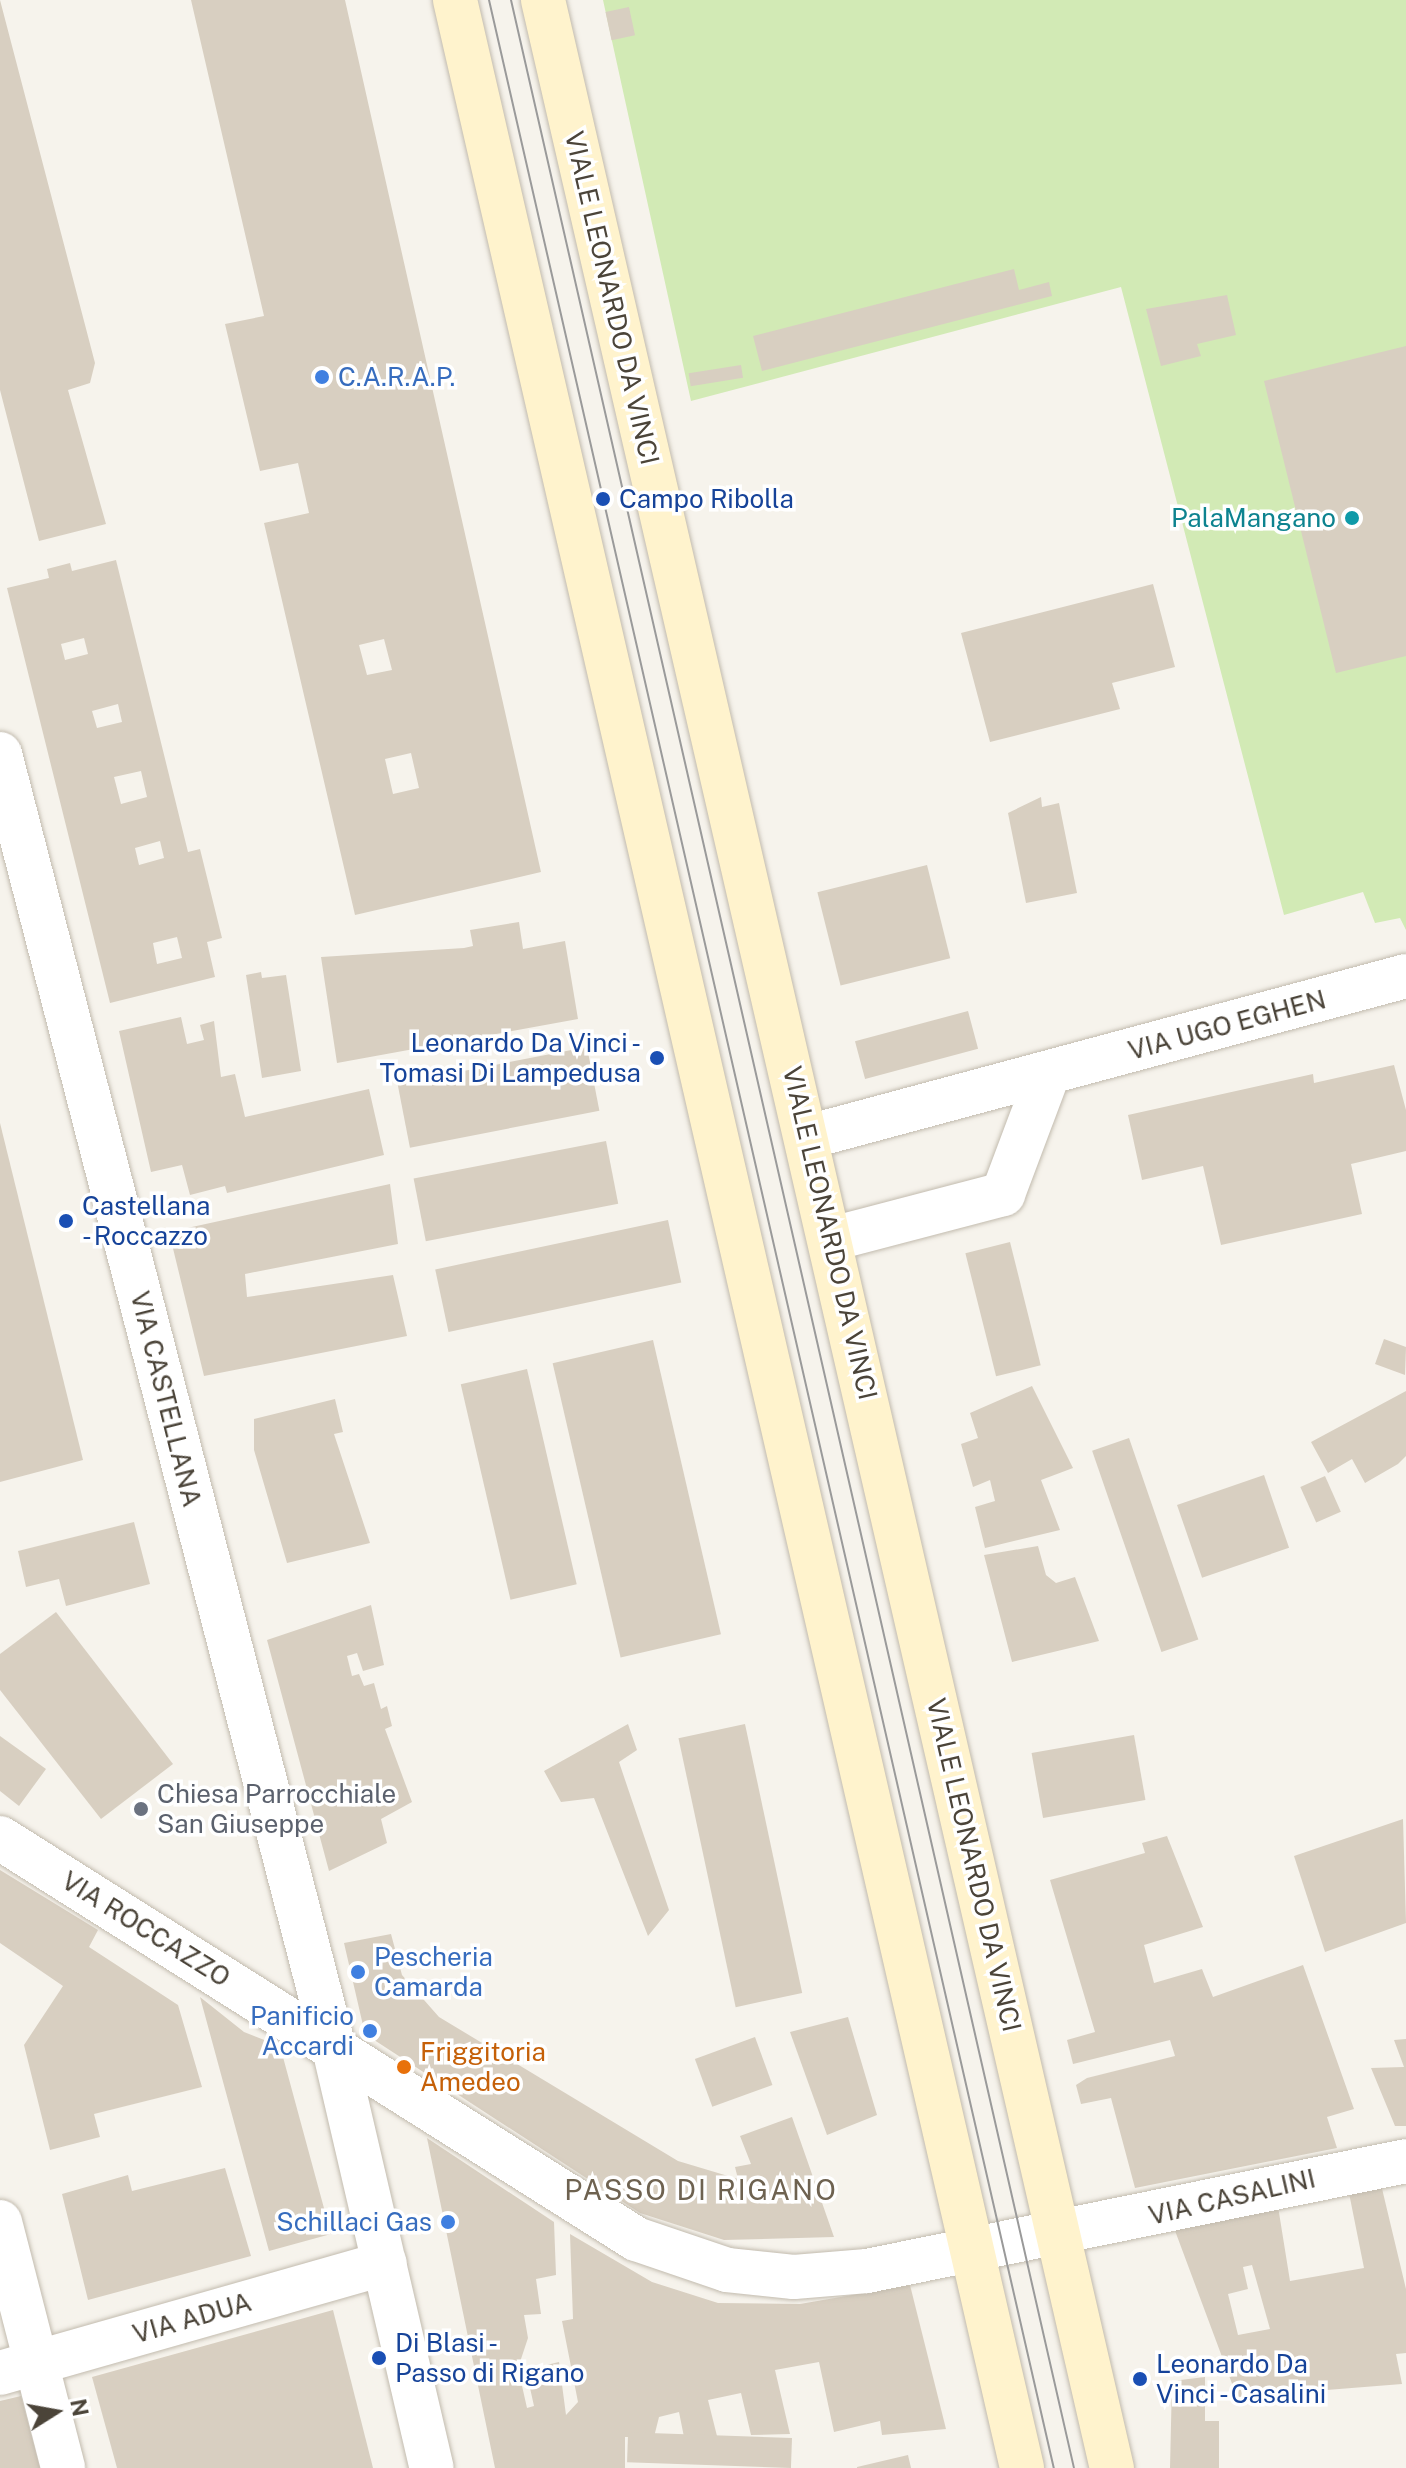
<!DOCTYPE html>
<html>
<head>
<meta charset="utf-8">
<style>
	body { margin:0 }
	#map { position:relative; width:1406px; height:2468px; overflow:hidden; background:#f6f3ec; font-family:"Public Sans",sans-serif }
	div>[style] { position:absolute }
	.green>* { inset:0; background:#d2eab5 }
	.building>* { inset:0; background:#d8cfc1; transform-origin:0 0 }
	.roads { filter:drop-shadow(0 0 2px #c2bbae) drop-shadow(0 0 2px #c2bbae) }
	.street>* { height:44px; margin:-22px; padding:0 22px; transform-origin:22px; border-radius:22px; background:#fff }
	.secondary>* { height:44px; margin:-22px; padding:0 22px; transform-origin:22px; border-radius:22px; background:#fff3cd }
	.tram>* { height:2px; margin:-1px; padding:0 1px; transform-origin:1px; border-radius:1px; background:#9a9a9a }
	.dots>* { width:22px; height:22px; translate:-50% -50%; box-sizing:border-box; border:4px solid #fff; border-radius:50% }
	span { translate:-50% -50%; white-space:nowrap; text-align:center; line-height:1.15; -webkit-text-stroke:7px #fff; paint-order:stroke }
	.street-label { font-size:26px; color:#4b4439 }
	.shop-label { font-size:26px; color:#366cbe }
	.left { translate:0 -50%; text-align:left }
	.right { translate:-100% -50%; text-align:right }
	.transit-label { font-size:26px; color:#164399 }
	.culture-label { font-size:26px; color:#0d838f }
	.worship-label { font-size:26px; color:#5b616d }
	.food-label { font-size:26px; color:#c56008 }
	.neighbourhood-label { font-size:28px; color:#6e6250; letter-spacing:2px }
	.north { position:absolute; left:16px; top:2372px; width:80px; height:80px; -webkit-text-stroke:6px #fff; paint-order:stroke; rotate:79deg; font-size:22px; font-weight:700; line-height:32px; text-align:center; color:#4b4439 }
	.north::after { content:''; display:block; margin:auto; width:28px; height:36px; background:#4b4439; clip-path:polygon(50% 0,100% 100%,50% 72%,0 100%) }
</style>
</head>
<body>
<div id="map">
	<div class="green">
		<i style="clip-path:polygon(603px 0,1406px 0,1406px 930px,1400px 918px,1375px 923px,1363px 892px,1284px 915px,1121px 287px,691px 401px)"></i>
	</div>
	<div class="building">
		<i style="clip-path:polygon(0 0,95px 363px,90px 383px,68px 390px,106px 524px,39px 541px,0 390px)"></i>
		<i style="clip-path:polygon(evenodd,191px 0,345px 0,541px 872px,355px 915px,264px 523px,309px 513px,298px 463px,260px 471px,225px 324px,264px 316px,191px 0,384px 639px,392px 670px,367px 675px,359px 645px,384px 639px,191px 0,411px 753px,419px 788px,393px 794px,385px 759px,411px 753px)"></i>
		<i style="left:629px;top:7px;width:29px;height:24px;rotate:78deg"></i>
		<i style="clip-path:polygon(1014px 269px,1019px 290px,1049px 282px,1052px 296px,762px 371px,753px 336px)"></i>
		<i style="clip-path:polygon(1227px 295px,1236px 335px,1197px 344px,1201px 356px,1161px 366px,1146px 309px)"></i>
		<i style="clip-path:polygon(1406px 346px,1406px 656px,1336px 673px,1264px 381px)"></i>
		<i style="left:741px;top:365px;width:13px;height:53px;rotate:81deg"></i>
		<i style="clip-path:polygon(evenodd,116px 560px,188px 852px,200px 849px,222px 938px,207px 942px,215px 977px,110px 1003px,7px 588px,49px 578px,47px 569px,70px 563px,72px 571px,116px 560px,84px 638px,88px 654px,65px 660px,61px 644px,84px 638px,116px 560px,118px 704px,122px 722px,97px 728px,92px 711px,118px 704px,116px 560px,141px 771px,147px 797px,121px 804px,114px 777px,141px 771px,116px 560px,160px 841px,164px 858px,139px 865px,135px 848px,160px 841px,116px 560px,177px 937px,182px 958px,157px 964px,153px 943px,177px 937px)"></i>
		<i style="clip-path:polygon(1153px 584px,1175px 667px,1112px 683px,1120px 709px,990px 742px,961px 633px)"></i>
		<i style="clip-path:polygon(1041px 797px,1042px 807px,1059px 803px,1077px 893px,1026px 903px,1008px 813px)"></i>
		<i style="left:927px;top:865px;width:96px;height:113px;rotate:76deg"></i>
		<i style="clip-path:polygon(519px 922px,523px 949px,565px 941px,578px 1019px,337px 1063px,321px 957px,464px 948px,473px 946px,470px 930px)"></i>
		<i style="clip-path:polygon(261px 972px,262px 978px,286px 975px,301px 1071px,262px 1078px,246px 975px)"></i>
		<i style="left:968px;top:1011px;width:39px;height:117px;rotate:75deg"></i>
		<i style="clip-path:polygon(181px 1017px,187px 1044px,204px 1040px,200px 1025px,214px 1021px,221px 1077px,235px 1074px,245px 1117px,369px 1089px,384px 1155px,227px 1193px,225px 1186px,190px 1195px,182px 1165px,151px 1172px,119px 1031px)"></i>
		<i style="left:587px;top:1047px;width:65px;height:193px;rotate:79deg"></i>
		<i style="clip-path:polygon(1394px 1065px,1406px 1110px,1406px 1151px,1351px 1164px,1362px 1214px,1221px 1245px,1203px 1166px,1142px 1180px,1128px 1115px,1313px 1074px,1314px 1083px)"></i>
		<i style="clip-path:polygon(0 1123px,83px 1460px,0 1482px)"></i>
		<i style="left:606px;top:1141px;width:64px;height:196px;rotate:79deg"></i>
		<i style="clip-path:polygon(390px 1184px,398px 1244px,245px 1274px,247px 1297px,393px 1275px,407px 1336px,204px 1376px,169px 1232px)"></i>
		<i style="left:668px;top:1220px;width:64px;height:238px;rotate:78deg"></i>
		<i style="left:1010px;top:1242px;width:127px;height:46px;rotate:76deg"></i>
		<i style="clip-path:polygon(1384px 1339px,1406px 1347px,1405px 1375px,1375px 1364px)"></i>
		<i style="left:653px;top:1340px;width:302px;height:103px;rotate:77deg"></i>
		<i style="left:527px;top:1369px;width:221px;height:68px;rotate:77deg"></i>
		<i style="clip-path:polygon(1032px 1386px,1073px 1468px,1041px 1480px,1060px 1530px,985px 1548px,975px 1507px,995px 1501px,990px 1480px,973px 1487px,961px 1444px,978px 1438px,970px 1413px)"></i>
		<i style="clip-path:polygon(1406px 1391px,1406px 1456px,1398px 1464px,1365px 1483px,1352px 1459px,1328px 1473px,1311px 1442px)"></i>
		<i style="clip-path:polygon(335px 1399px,343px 1432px,334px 1434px,370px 1543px,287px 1563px,254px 1450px,254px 1419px)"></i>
		<i style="left:1129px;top:1438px;width:213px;height:39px;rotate:71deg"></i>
		<i style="left:1264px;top:1475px;width:77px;height:92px;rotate:71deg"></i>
		<i style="left:1325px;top:1476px;width:39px;height:27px;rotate:66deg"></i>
		<i style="clip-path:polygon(134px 1522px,150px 1584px,66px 1606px,59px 1579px,26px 1587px,18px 1551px)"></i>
		<i style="clip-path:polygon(1038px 1546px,1046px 1575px,1056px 1583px,1075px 1577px,1099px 1641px,1012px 1662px,984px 1555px)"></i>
		<i style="clip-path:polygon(371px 1605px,384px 1665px,363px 1671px,357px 1653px,347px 1656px,352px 1676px,359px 1674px,364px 1686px,374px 1683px,381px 1709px,387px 1706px,392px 1726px,385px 1729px,412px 1802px,381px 1819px,387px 1843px,329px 1871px,267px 1640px)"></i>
		<i style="clip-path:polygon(56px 1612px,173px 1764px,101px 1819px,0 1690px,0 1654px)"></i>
		<i style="clip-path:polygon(628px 1724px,637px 1750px,619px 1762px,669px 1910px,648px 1936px,594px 1798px,561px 1802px,544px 1771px)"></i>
		<i style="left:745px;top:1724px;width:275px;height:68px;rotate:78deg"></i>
		<i style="left:1134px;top:1735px;width:66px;height:104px;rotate:80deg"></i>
		<i style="clip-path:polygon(0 1736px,46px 1769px,19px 1806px,0 1791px)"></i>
		<i style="clip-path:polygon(1403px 1819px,1406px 1923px,1325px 1952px,1294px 1856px)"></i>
		<i style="clip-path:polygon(1167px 1836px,1203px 1927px,1144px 1945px,1154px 1983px,1202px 1969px,1213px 1997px,1303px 1965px,1354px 2109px,1327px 2117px,1337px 2148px,1135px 2188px,1111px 2098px,1081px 2104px,1076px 2085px,1087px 2078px,1175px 2056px,1170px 2040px,1073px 2064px,1067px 2040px,1095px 2032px,1050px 1880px,1145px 1853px,1142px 1843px)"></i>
		<i style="clip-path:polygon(0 1870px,98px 1930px,89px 1947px,178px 2005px,202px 2087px,94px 2114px,100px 2137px,50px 2150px,24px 2045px,63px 1986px,0 1943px)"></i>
		<i style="clip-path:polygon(391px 1934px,402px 1975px,439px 2017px,678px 2161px,738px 2179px,735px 2167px,751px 2164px,740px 2136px,792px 2117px,834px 2237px,724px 2240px,640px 2213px,365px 2034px,344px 1943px)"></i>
		<i style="clip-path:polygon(200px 1997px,244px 2032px,280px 2046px,331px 2234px,269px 2251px)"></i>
		<i style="clip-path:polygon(848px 2017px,877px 2115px,827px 2135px,790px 2032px)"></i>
		<i style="left:755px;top:2037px;width:51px;height:64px;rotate:70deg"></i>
		<i style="clip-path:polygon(1406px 2039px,1406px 2126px,1395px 2126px,1371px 2068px,1404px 2067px,1394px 2040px)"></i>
		<i style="clip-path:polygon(427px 2138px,554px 2222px,556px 2275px,536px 2279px,541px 2314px,524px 2315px,528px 2338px,518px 2368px,527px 2408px,534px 2406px,526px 2370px,559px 2362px,566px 2415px,578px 2402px,562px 2321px,573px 2319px,570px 2234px,652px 2282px,718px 2303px,800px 2304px,910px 2285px,946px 2429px,882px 2435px,880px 2421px,834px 2432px,819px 2362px,775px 2370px,790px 2434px,751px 2435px,741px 2393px,708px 2400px,717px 2436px,684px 2437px,679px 2412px,659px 2417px,654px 2437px,625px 2437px,625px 2468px,495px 2468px)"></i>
		<i style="clip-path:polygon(225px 2168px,251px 2256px,88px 2300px,62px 2194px,128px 2175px,132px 2191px)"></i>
		<i style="clip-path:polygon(evenodd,1379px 2176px,1406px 2289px,1406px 2353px,1396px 2354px,1402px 2384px,1237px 2397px,1174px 2228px,1276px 2194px,1290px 2281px,1364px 2268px,1347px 2183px,1379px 2176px,1252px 2265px,1270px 2329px,1238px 2335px,1228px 2294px,1248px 2289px,1243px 2267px,1252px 2265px)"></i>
		<i style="clip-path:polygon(333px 2310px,373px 2468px,117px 2468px,92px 2377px)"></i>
		<i style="clip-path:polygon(1205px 2377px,1205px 2421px,1219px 2421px,1219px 2468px,1170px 2468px,1172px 2381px)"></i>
		<i style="clip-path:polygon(21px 2396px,40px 2468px,0 2468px,0 2401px)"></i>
		<i style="left:792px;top:2438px;width:30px;height:164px;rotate:92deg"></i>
		<i style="clip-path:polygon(908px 2455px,911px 2468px,857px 2468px,857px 2467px)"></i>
	</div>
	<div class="roads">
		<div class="street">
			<i style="left:0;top:754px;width:1332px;rotate:75.53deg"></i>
			<i style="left:333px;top:2044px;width:435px;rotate:76.9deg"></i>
			<i style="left:808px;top:1137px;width:619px;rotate:-15.07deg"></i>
			<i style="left:832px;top:1239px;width:177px;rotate:-14.7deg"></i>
			<i style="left:1003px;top:1194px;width:128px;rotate:-69.4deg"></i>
			<i style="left:0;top:1838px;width:752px;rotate:32.23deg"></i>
			<i style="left:636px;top:2239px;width:96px;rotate:18.8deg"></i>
			<i style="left:727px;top:2270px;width:67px;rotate:6deg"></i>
			<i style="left:794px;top:2277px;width:73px;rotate:-4.7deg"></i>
			<i style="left:867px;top:2271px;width:550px;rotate:-11.53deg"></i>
			<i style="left:0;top:2222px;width:254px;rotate:75.6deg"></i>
			<i style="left:0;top:2373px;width:400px;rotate:-15.9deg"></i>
		</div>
		<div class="secondary">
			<i style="left:455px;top:0;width:2532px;rotate:77.06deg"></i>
			<i style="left:543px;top:0;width:2533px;rotate:77.02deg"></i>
		</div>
	</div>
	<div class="tram">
		<i style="left:489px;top:0;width:2532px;rotate:77.11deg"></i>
		<i style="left:511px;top:0;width:2531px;rotate:77.15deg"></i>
	</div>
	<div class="dots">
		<i style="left:322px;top:377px;background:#3f7fe0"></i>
		<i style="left:603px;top:499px;background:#1a4fb4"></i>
		<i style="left:1352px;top:518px;background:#0f9aa8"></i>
		<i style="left:657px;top:1058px;background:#1a4fb4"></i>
		<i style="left:66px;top:1221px;background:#1a4fb4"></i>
		<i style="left:141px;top:1809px;background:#6b7280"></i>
		<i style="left:358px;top:1972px;background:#3f7fe0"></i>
		<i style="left:370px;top:2031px;background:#3f7fe0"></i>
		<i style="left:404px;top:2067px;background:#e8710a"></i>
		<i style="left:448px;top:2222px;background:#3f7fe0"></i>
		<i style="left:379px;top:2358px;background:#1a4fb4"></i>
		<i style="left:1140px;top:2379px;background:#1a4fb4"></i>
	</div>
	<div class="street-label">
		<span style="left:612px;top:298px;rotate:77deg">VIALE LEONARDO DA VINCI</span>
		<span style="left:1227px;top:1025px;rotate:-15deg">VIA UGO EGHEN</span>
		<span style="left:830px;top:1233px;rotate:77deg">VIALE LEONARDO DA VINCI</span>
		<span style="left:166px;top:1399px;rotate:76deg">VIA CASTELLANA</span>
		<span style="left:974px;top:1865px;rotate:77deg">VIALE LEONARDO DA VINCI</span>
		<span style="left:146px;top:1929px;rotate:32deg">VIA ROCCAZZO</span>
		<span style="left:1232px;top:2197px;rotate:-13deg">VIA CASALINI</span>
		<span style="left:192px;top:2318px;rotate:-16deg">VIA ADUA</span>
	</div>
	<div class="shop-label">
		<span class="left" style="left:338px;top:377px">C.A.R.A.P.</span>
		<span class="left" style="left:374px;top:1972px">Pescheria<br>Camarda</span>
		<span class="right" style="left:354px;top:2031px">Panificio<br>Accardi</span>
		<span class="right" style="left:432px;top:2222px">Schillaci Gas</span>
	</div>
	<div class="transit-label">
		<span class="left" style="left:619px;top:499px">Campo Ribolla</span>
		<span class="right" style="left:641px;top:1058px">Leonardo Da Vinci -<br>Tomasi Di Lampedusa</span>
		<span class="left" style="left:82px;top:1221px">Castellana<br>- Roccazzo</span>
		<span class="left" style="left:395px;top:2358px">Di Blasi -<br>Passo di Rigano</span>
		<span class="left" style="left:1156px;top:2379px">Leonardo Da<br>Vinci - Casalini</span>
	</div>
	<div class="culture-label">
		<span class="right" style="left:1336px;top:518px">PalaMangano</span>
	</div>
	<div class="worship-label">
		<span class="left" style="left:157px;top:1809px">Chiesa Parrocchiale<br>San Giuseppe</span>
	</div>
	<div class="food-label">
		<span class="left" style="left:420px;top:2067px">Friggitoria<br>Amedeo</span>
	</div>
	<div class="neighbourhood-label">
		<span style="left:701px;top:2190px">PASSO DI RIGANO</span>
	</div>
	<div class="north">N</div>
</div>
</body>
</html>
